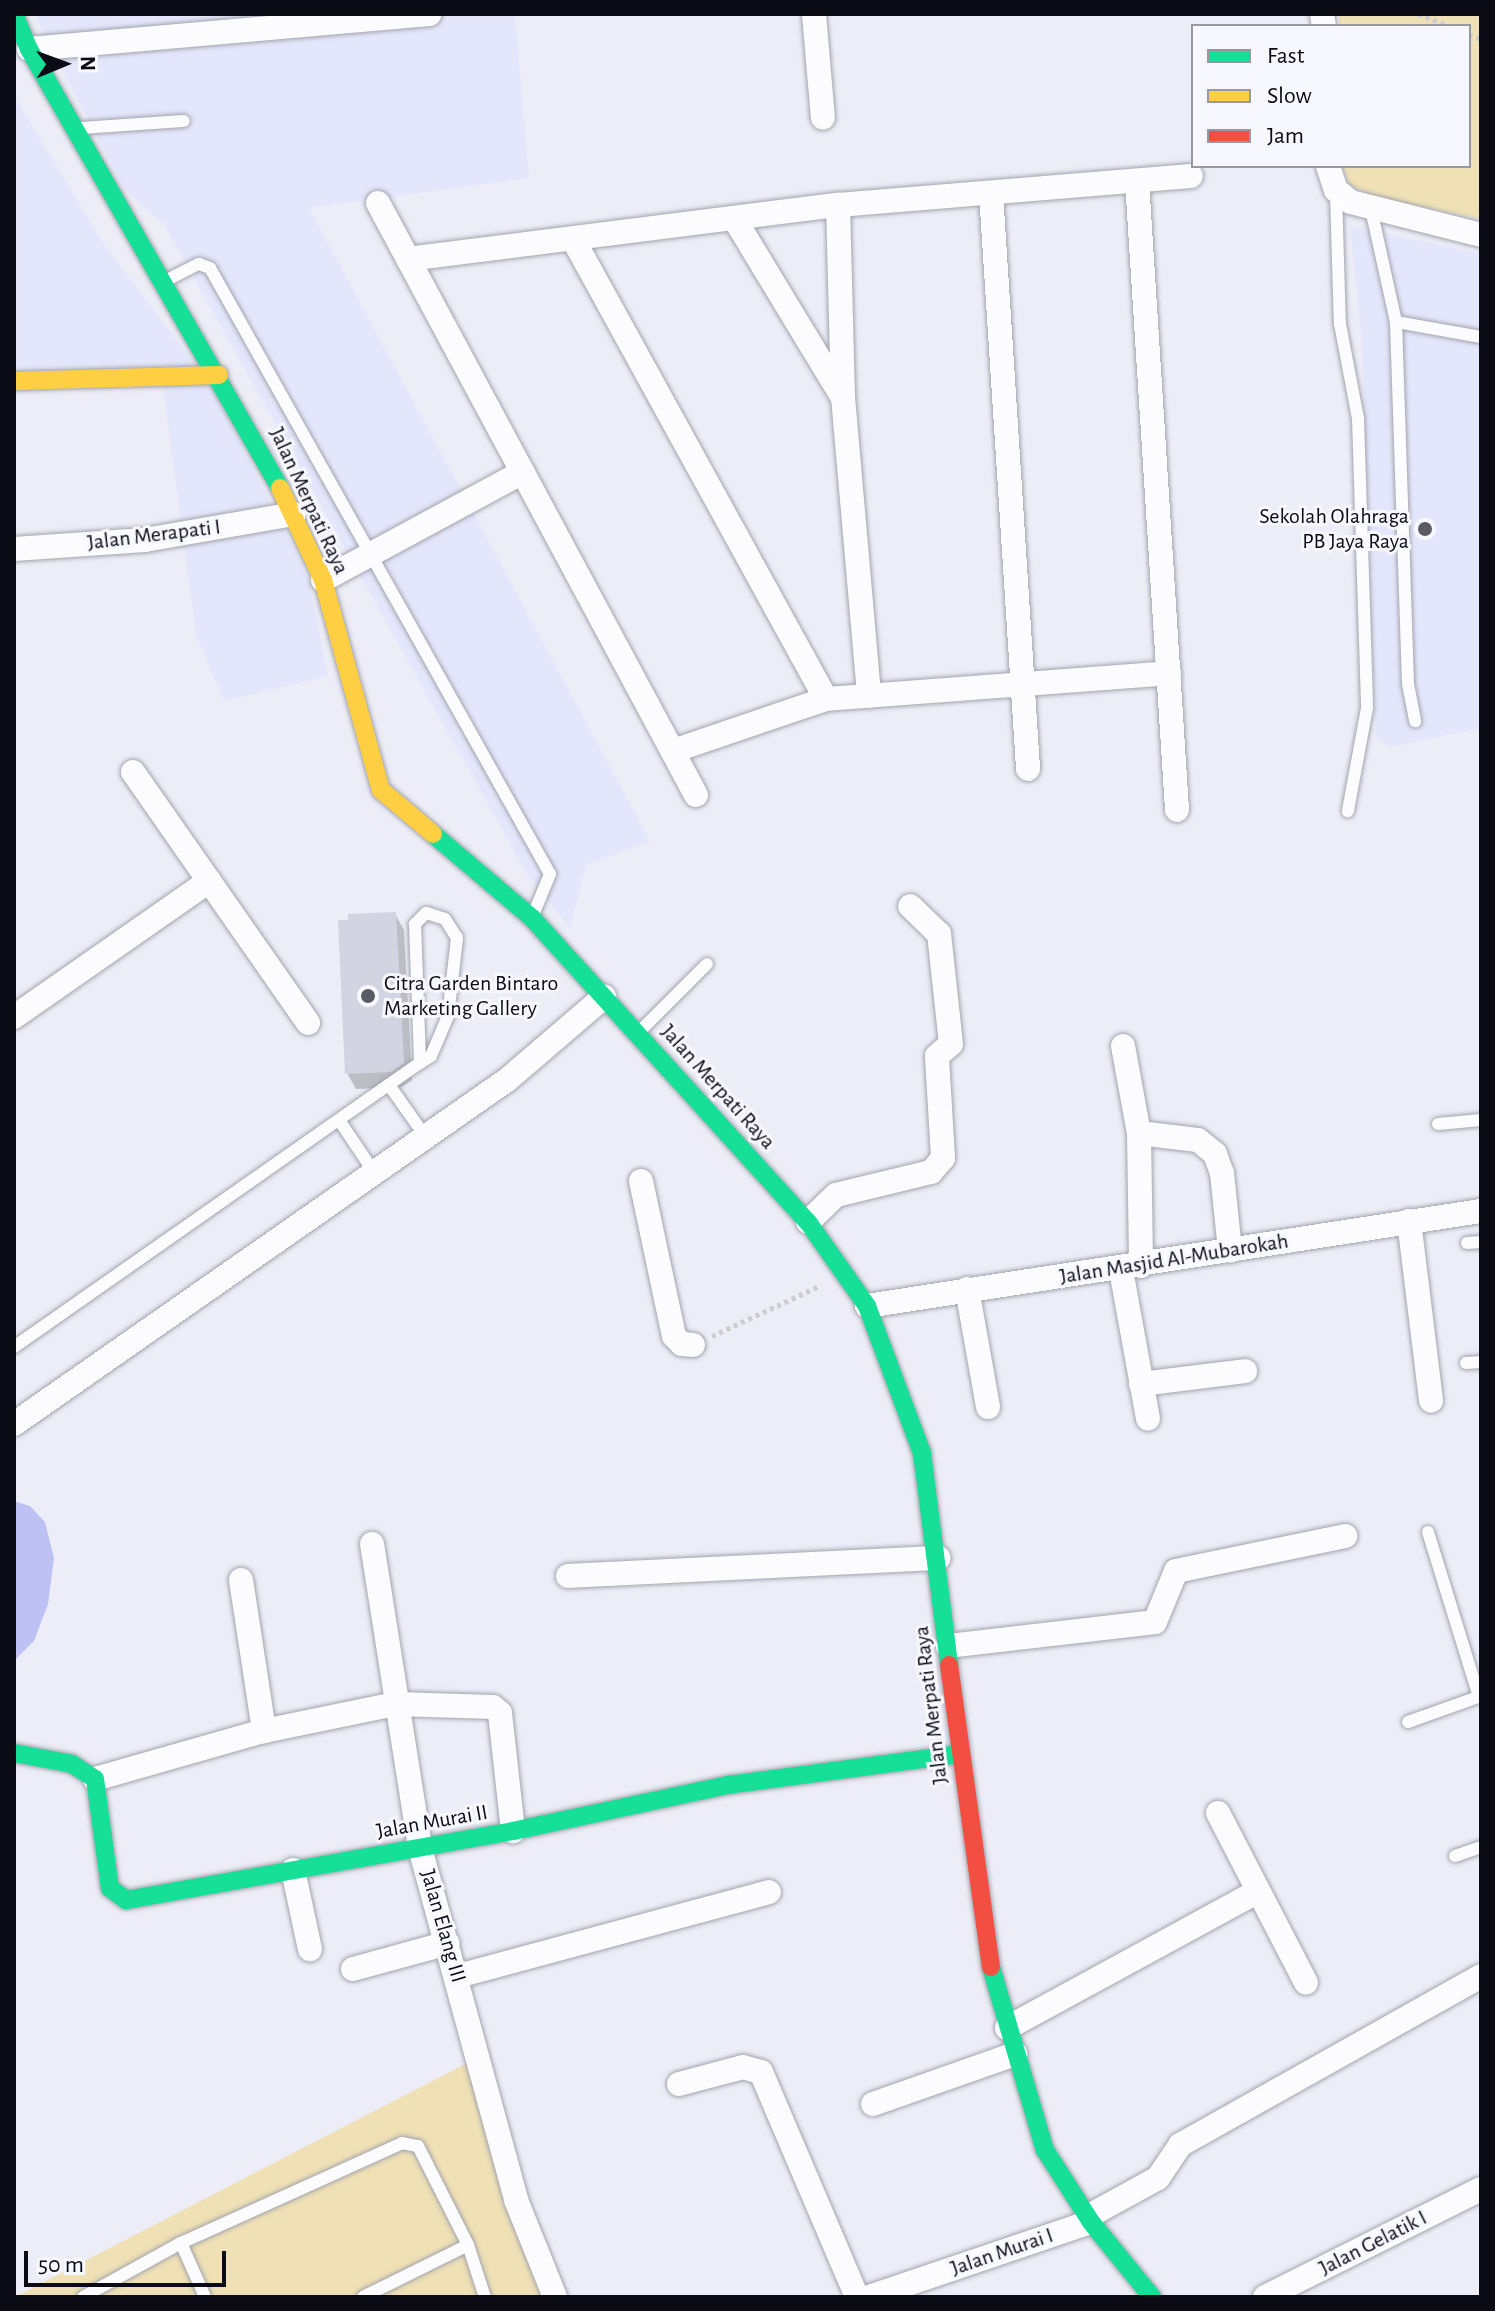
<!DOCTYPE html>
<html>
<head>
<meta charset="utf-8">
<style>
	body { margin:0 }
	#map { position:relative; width:1495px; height:2311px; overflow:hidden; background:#ecedf7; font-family:"Alegreya Sans",sans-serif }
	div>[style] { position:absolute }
	.built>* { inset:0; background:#e4e6fb }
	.green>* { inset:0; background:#efe0b5 }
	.water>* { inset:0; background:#bec1f4 }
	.shadow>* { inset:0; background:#0003 }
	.building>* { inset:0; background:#d2d4e1 }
	.path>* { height:5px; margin-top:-2.5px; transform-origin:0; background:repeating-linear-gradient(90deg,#cdcdd0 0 4px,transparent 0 8px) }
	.roads { filter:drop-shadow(0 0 2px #a3a4ad) drop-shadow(0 0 2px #a3a4ad) }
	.lane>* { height:12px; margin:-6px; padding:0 6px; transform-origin:6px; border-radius:6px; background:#fcfcfe }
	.street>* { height:24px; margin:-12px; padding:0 12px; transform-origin:12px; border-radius:12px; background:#fcfcfe }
	.fast>* { height:18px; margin:-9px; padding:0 9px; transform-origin:9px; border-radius:9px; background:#16e098 }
	.slow>* { height:18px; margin:-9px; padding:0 9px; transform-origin:9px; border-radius:9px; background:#ffcf43 }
	.jam>* { height:18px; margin:-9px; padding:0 9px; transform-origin:9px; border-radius:9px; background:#f24e42 }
	.dots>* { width:22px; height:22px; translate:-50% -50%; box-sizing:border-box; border:4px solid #f7f8fe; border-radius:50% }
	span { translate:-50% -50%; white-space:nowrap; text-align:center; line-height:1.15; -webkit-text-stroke:6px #f7f8fe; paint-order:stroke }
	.street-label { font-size:22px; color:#0a0b14 }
	.poi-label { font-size:22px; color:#0a0b14 }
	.right { translate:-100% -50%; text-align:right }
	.left { translate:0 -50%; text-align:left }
	.frame { position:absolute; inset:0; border:16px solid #0a0b14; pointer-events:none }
	.legend { position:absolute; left:1191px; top:24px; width:280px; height:144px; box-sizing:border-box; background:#f7f8fe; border:2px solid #9899a0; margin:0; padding:10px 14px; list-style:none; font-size:24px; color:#0a0b14 }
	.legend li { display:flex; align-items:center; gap:16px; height:40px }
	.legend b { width:40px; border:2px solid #9899a0 }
	.north { position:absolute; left:24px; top:24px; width:80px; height:80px; -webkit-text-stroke:6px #f7f8fe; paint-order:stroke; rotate:89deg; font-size:22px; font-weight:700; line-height:32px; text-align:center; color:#0a0b14 }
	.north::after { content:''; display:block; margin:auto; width:28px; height:36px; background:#0a0b14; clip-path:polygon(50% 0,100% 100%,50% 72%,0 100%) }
	.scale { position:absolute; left:24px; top:2251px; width:202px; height:36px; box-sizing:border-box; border:4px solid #0a0b14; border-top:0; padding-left:10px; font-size:24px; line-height:28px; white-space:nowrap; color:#0a0b14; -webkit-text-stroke:6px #f7f8fe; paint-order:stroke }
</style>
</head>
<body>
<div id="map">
	<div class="built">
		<i style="clip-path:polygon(34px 14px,515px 14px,529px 178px,309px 208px,650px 841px,586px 865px,570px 928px,527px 874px,165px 226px,123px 188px)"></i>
		<i style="clip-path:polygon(14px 96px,105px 246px,210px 384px,308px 576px,328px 676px,224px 701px,196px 635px,163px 387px,14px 382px)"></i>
		<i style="clip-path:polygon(1350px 226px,1481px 254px,1481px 728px,1391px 747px,1376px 739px,1361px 331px)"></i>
	</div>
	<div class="green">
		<i style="clip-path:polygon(1339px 14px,1481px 14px,1481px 219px,1371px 196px,1349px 184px,1342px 166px,1469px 166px,1469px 26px,1339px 26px)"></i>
		<i style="clip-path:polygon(469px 2062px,555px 2297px,15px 2297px)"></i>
	</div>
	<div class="water">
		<i style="clip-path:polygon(14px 1501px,30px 1506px,45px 1522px,54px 1558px,48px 1604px,34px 1641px,14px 1661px)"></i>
	</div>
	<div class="shadow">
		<i style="clip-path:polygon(395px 914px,404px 930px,412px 1080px,402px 1087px,356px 1089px,347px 1073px)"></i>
	</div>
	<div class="building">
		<i style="clip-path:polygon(396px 912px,404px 1063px,392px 1072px,345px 1074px,338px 920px,348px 920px,348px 914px)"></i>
	</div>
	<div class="path">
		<i style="left:1418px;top:14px;width:33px;rotate:21deg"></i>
		<i style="left:1469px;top:34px;width:13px;rotate:23deg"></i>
		<i style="left:712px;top:1336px;width:118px;rotate:-25deg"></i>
	</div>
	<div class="roads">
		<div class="lane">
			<i style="left:80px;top:128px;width:104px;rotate:-3.9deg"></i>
			<i style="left:1336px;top:193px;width:131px;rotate:88.3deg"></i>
			<i style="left:1340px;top:324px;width:96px;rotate:79.2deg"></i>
			<i style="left:1358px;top:418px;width:290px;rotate:88.2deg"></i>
			<i style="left:1367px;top:708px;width:105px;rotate:100.5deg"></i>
			<i style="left:1371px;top:209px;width:116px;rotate:77.5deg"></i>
			<i style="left:1396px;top:322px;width:362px;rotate:88.1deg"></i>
			<i style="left:1408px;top:684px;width:38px;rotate:79deg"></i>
			<i style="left:165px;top:281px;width:38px;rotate:-27deg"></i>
			<i style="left:199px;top:264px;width:12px;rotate:20deg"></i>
			<i style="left:210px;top:268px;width:695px;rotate:60.71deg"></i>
			<i style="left:550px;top:874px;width:44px;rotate:112.5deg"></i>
			<i style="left:1396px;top:322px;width:86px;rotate:10deg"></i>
			<i style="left:639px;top:1032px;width:96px;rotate:-45deg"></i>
			<i style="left:389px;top:1085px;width:62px;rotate:54.8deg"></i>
			<i style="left:339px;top:1120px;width:63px;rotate:56.1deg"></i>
			<i style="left:1438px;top:1124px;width:43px;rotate:-5.3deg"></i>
			<i style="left:1467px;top:1243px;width:14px;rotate:-4deg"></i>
			<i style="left:14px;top:1347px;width:495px;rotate:-35deg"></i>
			<i style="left:420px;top:1063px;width:13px;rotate:-32deg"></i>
			<i style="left:431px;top:1056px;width:43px;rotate:-67deg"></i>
			<i style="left:448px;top:1016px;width:79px;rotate:-83.4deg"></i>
			<i style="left:457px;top:938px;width:22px;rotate:-122deg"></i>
			<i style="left:445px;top:919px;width:20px;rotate:-162deg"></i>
			<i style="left:426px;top:913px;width:16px;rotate:135deg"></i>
			<i style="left:415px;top:924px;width:139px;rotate:87.9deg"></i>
			<i style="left:1466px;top:1363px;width:15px;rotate:-4deg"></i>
			<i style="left:1428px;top:1532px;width:173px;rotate:72.8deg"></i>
			<i style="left:1408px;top:1722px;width:77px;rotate:-19.6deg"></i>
			<i style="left:1455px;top:1856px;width:28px;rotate:-19deg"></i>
			<i style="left:181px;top:2243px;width:59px;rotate:66deg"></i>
			<i style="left:83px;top:2297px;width:112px;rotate:-28.9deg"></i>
			<i style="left:181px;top:2243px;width:243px;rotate:-24.3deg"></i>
			<i style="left:402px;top:2143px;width:16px;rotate:11deg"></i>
			<i style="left:418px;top:2146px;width:111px;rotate:63.2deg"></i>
			<i style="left:468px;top:2245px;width:55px;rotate:71.9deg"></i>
			<i style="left:363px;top:2297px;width:117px;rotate:-26.3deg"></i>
		</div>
		<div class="street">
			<i style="left:814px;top:14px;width:104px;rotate:85.1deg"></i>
			<i style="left:1322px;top:14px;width:12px;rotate:81deg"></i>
			<i style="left:29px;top:49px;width:402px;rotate:-5deg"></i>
			<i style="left:1328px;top:166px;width:25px;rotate:72deg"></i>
			<i style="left:1336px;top:190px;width:19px;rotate:39deg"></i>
			<i style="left:1351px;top:202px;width:134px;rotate:14.2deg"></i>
			<i style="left:1137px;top:181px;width:630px;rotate:86.36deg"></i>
			<i style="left:991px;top:193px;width:577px;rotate:86.32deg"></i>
			<i style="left:378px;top:203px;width:672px;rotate:61.76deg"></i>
			<i style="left:838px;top:205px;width:192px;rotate:88.5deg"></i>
			<i style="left:843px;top:397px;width:300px;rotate:85deg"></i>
			<i style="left:734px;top:218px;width:207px;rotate:58.8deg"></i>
			<i style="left:573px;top:239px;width:525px;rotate:61.19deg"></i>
			<i style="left:408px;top:259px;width:433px;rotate:-7.2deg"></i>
			<i style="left:838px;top:205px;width:354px;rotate:-4.7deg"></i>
			<i style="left:14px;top:549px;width:131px;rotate:-3.9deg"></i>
			<i style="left:145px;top:540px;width:151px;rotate:-9.9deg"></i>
			<i style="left:323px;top:580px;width:227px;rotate:-28.4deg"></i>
			<i style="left:673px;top:751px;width:162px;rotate:-18.8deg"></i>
			<i style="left:826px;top:699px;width:344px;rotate:-4.3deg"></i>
			<i style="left:133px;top:772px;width:306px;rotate:55.1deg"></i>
			<i style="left:14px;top:1017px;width:238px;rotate:-34.9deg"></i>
			<i style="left:1123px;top:1046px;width:88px;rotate:79.6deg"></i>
			<i style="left:1139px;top:1133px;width:59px;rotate:6.8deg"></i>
			<i style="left:1198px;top:1140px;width:22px;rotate:39deg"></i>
			<i style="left:1215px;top:1154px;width:20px;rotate:70deg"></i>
			<i style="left:1222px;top:1173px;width:78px;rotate:84.1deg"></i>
			<i style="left:1139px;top:1133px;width:133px;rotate:89.1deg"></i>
			<i style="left:641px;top:1181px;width:158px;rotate:78deg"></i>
			<i style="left:674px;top:1336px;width:11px;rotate:45deg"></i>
			<i style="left:682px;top:1344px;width:11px;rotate:5deg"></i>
			<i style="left:1409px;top:1221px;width:181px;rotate:83deg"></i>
			<i style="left:808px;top:1222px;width:39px;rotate:-44deg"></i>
			<i style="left:836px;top:1195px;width:98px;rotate:-13.6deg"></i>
			<i style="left:931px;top:1172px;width:18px;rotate:-49deg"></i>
			<i style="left:943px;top:1158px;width:102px;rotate:-93.4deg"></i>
			<i style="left:937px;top:1056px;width:18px;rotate:-41deg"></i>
			<i style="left:951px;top:1044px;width:111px;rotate:-96.2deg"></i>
			<i style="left:939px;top:934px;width:40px;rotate:-136deg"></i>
			<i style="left:1121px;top:1270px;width:151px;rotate:79.7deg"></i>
			<i style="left:967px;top:1289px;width:120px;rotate:79.9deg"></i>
			<i style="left:867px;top:1306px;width:621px;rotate:-8.8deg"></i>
			<i style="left:1141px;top:1384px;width:105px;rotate:-7.1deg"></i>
			<i style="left:14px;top:1424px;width:601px;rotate:-34.91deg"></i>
			<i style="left:507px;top:1080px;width:128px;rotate:-40.6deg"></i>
			<i style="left:372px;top:1544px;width:308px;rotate:81deg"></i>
			<i style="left:420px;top:1848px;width:365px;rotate:74.7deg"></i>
			<i style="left:516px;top:2200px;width:105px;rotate:68.1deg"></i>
			<i style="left:568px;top:1576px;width:371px;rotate:-2.8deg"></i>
			<i style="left:241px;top:1580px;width:153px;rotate:81.3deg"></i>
			<i style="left:948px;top:1646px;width:208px;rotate:-6.6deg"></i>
			<i style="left:1155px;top:1622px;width:55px;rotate:-67.6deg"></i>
			<i style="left:1176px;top:1571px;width:173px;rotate:-11.7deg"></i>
			<i style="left:95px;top:1779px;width:176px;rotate:-15.9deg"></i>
			<i style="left:264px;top:1731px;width:135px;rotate:-11.6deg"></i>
			<i style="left:396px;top:1704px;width:97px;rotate:1.8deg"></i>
			<i style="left:493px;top:1707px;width:9px;rotate:41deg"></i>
			<i style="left:500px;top:1713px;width:119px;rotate:83.7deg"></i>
			<i style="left:1218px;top:1813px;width:191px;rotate:62.6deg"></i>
			<i style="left:293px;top:1870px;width:81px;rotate:77.9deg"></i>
			<i style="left:353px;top:1969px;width:98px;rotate:-15.3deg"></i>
			<i style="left:458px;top:1976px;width:322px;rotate:-15.1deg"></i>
			<i style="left:1007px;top:2028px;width:286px;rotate:-28.6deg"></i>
			<i style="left:679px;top:2084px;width:66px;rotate:-14.9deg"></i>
			<i style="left:743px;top:2067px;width:19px;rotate:16deg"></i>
			<i style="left:761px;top:2072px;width:245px;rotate:66.9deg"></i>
			<i style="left:873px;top:2104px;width:151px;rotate:-19.4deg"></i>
			<i style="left:1087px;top:2217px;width:81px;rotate:-28.8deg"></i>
			<i style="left:1158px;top:2178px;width:40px;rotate:-56deg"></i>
			<i style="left:1180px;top:2145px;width:345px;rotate:-29.3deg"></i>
			<i style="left:869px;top:2297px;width:234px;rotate:-18.7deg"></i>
			<i style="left:1265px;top:2297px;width:241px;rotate:-26.6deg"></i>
		</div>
		<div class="fast">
			<i style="left:14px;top:14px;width:38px;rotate:67deg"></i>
			<i style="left:29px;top:49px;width:506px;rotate:60.24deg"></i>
			<i style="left:433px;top:834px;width:130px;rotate:40.3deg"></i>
			<i style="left:532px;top:918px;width:411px;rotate:47.8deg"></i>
			<i style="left:808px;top:1222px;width:103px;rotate:54.9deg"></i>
			<i style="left:867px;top:1306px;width:157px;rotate:69.5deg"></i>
			<i style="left:922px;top:1453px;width:214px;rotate:82.7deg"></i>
			<i style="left:14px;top:1753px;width:59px;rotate:10.7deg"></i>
			<i style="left:72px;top:1764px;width:27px;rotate:33deg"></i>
			<i style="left:95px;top:1779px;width:110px;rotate:82.2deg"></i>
			<i style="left:110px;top:1888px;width:20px;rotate:37deg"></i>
			<i style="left:126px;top:1900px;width:393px;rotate:-10.1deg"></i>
			<i style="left:513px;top:1831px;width:220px;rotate:-12.1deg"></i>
			<i style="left:728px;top:1785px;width:234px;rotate:-7.6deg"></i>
			<i style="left:991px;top:1967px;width:191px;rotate:73.6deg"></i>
			<i style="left:1045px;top:2150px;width:85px;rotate:57.4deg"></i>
			<i style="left:1091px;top:2222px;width:97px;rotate:50.9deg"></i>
		</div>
		<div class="slow">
			<i style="left:14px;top:381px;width:205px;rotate:-1.7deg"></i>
			<i style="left:280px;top:488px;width:102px;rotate:64.9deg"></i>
			<i style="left:323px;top:580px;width:218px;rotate:74.6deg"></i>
			<i style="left:381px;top:790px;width:68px;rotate:40.2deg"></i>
		</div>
		<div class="jam">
			<i style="left:949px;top:1665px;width:305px;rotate:82.1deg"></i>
		</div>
	</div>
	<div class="dots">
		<i style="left:1425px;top:529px;background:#595a63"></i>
		<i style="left:368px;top:996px;background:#595a63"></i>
	</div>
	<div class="street-label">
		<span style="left:309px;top:501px;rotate:65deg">Jalan Merpati Raya</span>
		<span style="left:154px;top:535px;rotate:-7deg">Jalan Merapati I</span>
		<span style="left:718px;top:1087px;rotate:48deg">Jalan Merpati Raya</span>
		<span style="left:1174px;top:1259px;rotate:-9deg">Jalan Masjid Al-Mubarokah</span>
		<span style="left:931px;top:1705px;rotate:-97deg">Jalan Merpati Raya</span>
		<span style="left:432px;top:1822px;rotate:-10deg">Jalan Murai II</span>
		<span style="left:443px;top:1926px;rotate:74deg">Jalan Elang III</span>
		<span style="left:1373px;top:2243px;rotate:-27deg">Jalan Gelatik I</span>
		<span style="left:1002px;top:2252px;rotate:-19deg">Jalan Murai I</span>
	</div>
	<div class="poi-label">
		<span class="right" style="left:1409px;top:529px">Sekolah Olahraga<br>PB Jaya Raya</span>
		<span class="left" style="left:384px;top:996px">Citra Garden Bintaro<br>Marketing Gallery</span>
	</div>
	<div class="frame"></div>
	<ul class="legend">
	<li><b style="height:10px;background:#16e098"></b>Fast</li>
	<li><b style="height:10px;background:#ffcf43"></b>Slow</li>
	<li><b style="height:10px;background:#f24e42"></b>Jam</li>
	</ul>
	<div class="north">N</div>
	<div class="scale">50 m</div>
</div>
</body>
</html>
